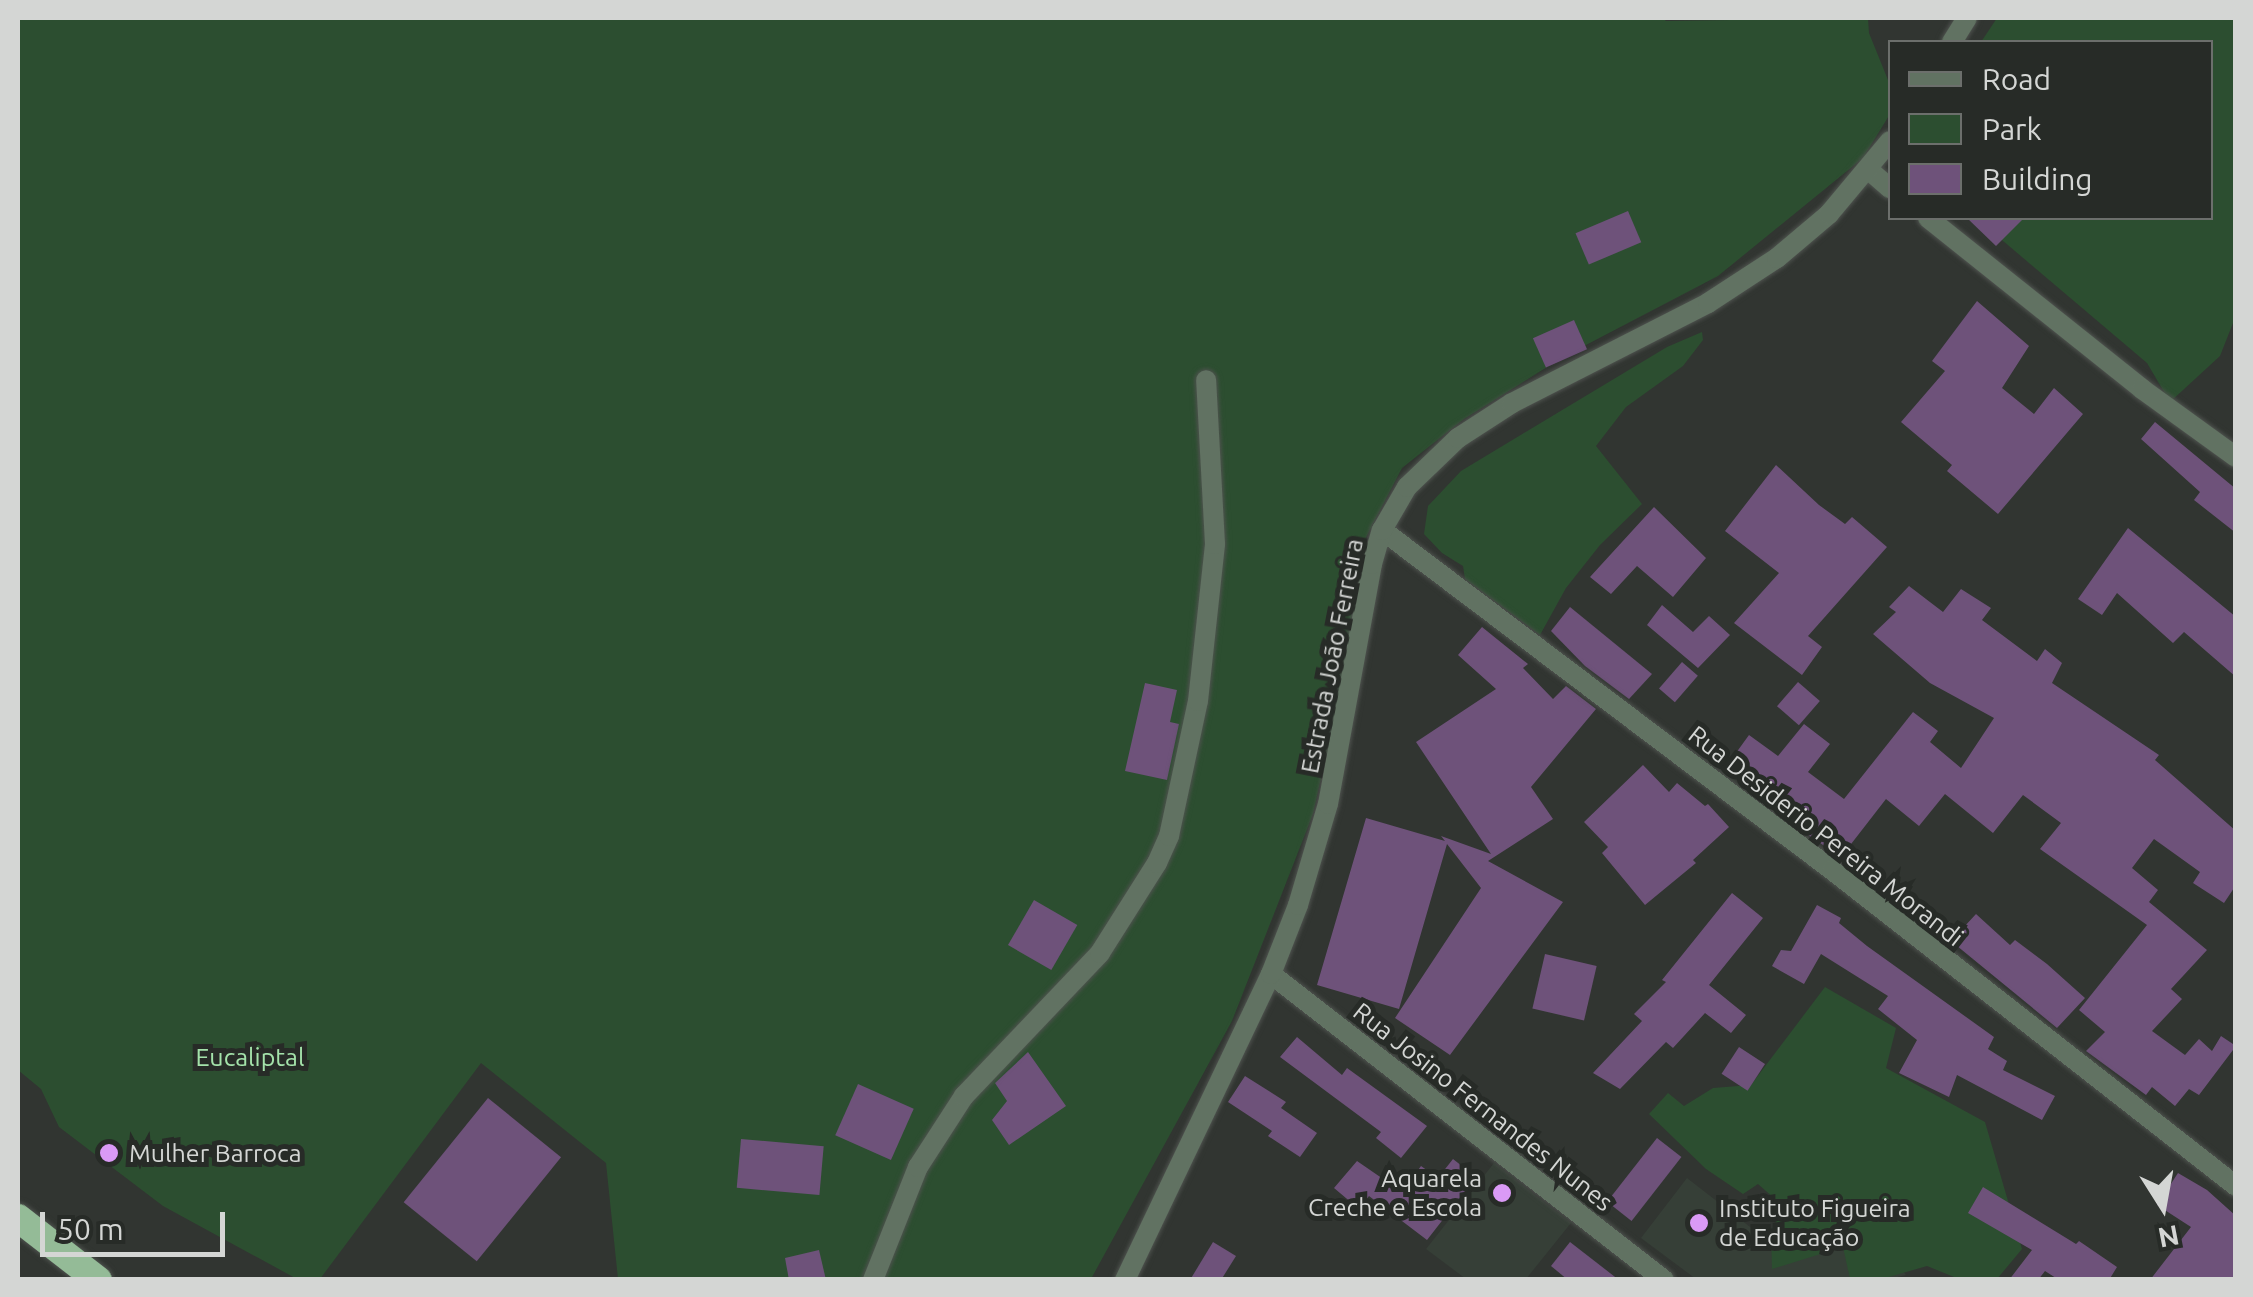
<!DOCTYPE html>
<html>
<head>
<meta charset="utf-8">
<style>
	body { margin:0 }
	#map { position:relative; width:2253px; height:1297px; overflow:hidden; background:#313531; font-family:Ubuntu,sans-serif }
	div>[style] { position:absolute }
	.built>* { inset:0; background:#363f37 }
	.green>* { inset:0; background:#2c4e30 }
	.building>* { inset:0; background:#6e527a; transform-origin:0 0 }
	.roads { filter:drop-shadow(0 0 2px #4e524e) drop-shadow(0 0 2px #4e524e) }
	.minor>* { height:20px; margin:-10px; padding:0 10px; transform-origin:10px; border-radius:10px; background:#617262 }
	.tertiary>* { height:20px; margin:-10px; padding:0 10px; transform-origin:10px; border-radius:10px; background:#617262 }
	.trunk>* { height:28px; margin:-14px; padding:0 14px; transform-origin:14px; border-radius:14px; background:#94bb97 }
	.dots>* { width:28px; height:28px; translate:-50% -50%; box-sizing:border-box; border:5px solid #272b27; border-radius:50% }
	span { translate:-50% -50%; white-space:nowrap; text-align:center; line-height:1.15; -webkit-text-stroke:10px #272b27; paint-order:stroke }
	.street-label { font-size:25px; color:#d4d6d4 }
	.park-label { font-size:25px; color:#a4e2aa }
	.poi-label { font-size:25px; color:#d4d6d4 }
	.left { translate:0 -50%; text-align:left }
	.right { translate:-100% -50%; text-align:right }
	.frame { position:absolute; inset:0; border:20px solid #d4d6d4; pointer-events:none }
	.legend { position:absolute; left:1888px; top:40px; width:325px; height:180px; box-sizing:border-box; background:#272b27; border:2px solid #6c6f6c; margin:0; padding:12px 18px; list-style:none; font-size:30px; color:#d4d6d4 }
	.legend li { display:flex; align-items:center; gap:20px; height:50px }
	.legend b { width:50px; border:2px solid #6c6f6c }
	.north { position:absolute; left:2113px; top:1157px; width:100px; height:100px; -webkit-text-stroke:8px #272b27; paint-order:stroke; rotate:169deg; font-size:28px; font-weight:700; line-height:40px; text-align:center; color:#d4d6d4 }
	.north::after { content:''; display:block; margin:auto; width:35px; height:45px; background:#d4d6d4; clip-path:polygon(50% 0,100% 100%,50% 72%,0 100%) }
	.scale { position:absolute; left:40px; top:1212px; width:185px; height:45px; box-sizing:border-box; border:5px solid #d4d6d4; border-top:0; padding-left:12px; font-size:30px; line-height:35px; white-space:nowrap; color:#d4d6d4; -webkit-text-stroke:8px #272b27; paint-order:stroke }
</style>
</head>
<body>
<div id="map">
	<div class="built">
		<i style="clip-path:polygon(1494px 1163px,1571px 1223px,1526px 1279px,1466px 1279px,1426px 1249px)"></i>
		<i style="clip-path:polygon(1687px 1178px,1772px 1244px,1850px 1209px,1906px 1275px,1889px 1279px,1696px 1279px,1641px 1238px)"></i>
	</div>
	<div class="green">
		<i style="clip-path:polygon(18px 18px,1663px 18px,1666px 21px,1868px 18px,1869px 33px,1890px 85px,1890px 114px,1863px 158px,1718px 276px,1563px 357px,1464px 419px,1402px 468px,1360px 549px,1345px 670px,1313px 814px,1232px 1021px,1091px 1279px,618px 1279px,606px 1163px,481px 1063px,320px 1279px,297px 1279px,163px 1206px,59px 1127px,41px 1089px,18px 1070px)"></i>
		<i style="clip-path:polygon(1997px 18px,2235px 18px,2235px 318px,2220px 356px,2170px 402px,2147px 363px,1976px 218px,2210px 218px,2210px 42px,1981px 42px)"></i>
		<i style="clip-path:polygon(1702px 332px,1703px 340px,1683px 366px,1626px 407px,1596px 446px,1642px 504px,1600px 545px,1566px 588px,1540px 635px,1465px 579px,1463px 566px,1442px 553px,1424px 534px,1428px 506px,1461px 471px,1667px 347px)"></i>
		<i style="clip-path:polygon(1825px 987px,1896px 1028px,1886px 1068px,1985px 1122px,2022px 1249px,1997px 1279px,1959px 1279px,1927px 1266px,1882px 1279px,1850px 1279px,1843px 1247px,1772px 1269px,1771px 1231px,1784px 1207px,1758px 1184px,1743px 1194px,1706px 1169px,1649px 1114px,1668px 1093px,1684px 1106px,1713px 1088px,1751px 1085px)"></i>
	</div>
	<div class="building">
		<i style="left:1628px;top:211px;width:34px;height:57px;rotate:67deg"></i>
		<i style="clip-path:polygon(1967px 218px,2024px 218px,1996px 246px)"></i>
		<i style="clip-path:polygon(1977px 301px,2029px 346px,2002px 388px,2034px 414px,2054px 388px,2083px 414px,1998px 514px,1947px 471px,1952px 465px,1901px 422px,1945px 371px,1932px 361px)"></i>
		<i style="left:1574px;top:320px;width:32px;height:45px;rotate:66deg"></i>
		<i style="clip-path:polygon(2155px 422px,2236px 489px,2236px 533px,2194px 500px,2200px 492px,2141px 439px)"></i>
		<i style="clip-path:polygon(1776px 465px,1819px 505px,1845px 524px,1852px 517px,1887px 547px,1808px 636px,1822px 647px,1802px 675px,1734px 623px,1779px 573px,1725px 531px)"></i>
		<i style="clip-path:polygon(1654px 507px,1706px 558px,1673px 597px,1637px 566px,1611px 594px,1590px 577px)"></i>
		<i style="clip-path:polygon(2128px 528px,2236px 617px,2236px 677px,2184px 632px,2173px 643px,2117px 593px,2102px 615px,2078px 599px)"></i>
		<i style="clip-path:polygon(1909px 586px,1943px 612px,1961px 589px,1991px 608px,1982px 620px,2037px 661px,2045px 649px,2062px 663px,2052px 683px,2159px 755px,2155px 760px,2236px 831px,2236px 885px,2224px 903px,2193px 883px,2200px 872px,2154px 839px,2132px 868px,2158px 890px,2149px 902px,2207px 950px,2171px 989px,2182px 999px,2152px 1031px,2185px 1055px,2199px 1039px,2212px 1051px,2221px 1036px,2236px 1046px,2199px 1095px,2189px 1089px,2175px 1106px,2152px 1087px,2146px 1095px,2086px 1051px,2105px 1032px,2079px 1010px,2147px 925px,2040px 849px,2061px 823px,2023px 795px,1993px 833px,1945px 794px,1919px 826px,1886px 799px,1841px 857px,1805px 833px,1811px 825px,1728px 764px,1749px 735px,1778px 756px,1804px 724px,1830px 744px,1808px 772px,1844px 799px,1913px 712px,1938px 731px,1930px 742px,1961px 768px,1994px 718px,1930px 683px,1873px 634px,1896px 612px,1889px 607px)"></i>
		<i style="clip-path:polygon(1662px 605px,1693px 632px,1709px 616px,1730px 635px,1698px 668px,1647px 625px)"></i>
		<i style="clip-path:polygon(1570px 607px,1652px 674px,1629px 699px,1585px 666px,1551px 631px)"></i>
		<i style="clip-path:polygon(1482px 627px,1528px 664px,1523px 668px,1553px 699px,1566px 686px,1596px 709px,1531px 787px,1553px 819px,1488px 861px,1563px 902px,1450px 1055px,1395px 1018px,1481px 888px,1447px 844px,1399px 1009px,1317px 985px,1366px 818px,1445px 841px,1441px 836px,1491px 854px,1416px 742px,1496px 689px,1458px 655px)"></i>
		<i style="left:1682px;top:662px;width:21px;height:35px;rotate:41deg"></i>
		<i style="left:1798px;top:682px;width:29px;height:32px;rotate:41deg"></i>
		<i style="clip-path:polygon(1145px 683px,1177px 690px,1170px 722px,1179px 724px,1167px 780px,1125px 771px)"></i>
		<i style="clip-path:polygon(1643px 765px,1669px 792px,1677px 783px,1705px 806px,1708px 804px,1729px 827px,1693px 860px,1696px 863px,1645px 905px,1602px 853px,1608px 847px,1584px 822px)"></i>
		<i style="clip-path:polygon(1732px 893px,1763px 918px,1709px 985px,1746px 1015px,1731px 1033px,1705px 1013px,1673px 1048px,1666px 1042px,1620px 1089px,1593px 1073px,1642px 1021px,1634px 1014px,1666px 982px,1662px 980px)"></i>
		<i style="left:1034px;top:900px;width:50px;height:52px;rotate:30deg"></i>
		<i style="clip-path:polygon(1817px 905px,1841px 918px,1839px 923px,1867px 946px,1994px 1037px,1988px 1049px,2007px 1061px,2003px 1070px,2055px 1096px,2042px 1120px,1957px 1075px,1949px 1097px,1899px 1073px,1917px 1040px,1878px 1009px,1888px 996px,1821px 954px,1804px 984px,1772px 966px,1781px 950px,1791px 951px)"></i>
		<i style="clip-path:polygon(1976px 914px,2010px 945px,2015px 940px,2047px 964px,2085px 998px,2057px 1028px,1951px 941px)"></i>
		<i style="left:1545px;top:954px;width:53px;height:56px;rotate:13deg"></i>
		<i style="clip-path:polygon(1297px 1037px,1342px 1075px,1347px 1068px,1427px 1126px,1401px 1158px,1376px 1138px,1381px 1132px,1280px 1057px)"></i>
		<i style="left:1739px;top:1047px;width:31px;height:32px;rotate:33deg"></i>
		<i style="clip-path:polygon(1028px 1052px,1066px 1106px,1009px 1145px,992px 1120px,1007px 1101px,995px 1083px)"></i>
		<i style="clip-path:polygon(1245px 1076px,1286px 1102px,1281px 1108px,1317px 1133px,1300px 1157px,1268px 1136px,1272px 1131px,1228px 1102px)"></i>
		<i style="left:858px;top:1084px;width:61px;height:56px;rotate:24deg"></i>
		<i style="left:488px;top:1098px;width:94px;height:134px;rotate:39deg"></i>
		<i style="left:1657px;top:1138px;width:31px;height:81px;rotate:38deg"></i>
		<i style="left:741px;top:1139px;width:83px;height:49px;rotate:5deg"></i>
		<i style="clip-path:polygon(1453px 1159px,1476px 1177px,1427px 1240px,1369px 1196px,1359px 1209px,1334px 1188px,1357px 1161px,1402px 1192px,1421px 1166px,1438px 1178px)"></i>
		<i style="clip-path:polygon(2178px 1173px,2207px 1190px,2236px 1216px,2236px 1280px,2150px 1280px,2191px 1227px,2157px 1205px)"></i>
		<i style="clip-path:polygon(1983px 1187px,2076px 1244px,2079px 1241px,2117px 1267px,2109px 1280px,2059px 1280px,2045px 1271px,2038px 1280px,2009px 1280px,2032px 1250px,1968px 1213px)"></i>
		<i style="clip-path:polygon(1213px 1242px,1236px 1256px,1221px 1280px,1190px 1280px)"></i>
		<i style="clip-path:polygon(1570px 1242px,1619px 1280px,1568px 1280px,1551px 1266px)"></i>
		<i style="clip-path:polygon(819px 1250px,826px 1280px,789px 1280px,785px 1258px)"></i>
	</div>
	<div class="roads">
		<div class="minor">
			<i style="left:1869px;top:170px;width:28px;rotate:41deg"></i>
			<i style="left:1928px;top:218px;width:274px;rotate:38.6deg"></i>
			<i style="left:2142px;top:389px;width:116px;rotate:35.9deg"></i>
			<i style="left:1382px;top:530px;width:564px;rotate:37.07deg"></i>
			<i style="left:1832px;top:870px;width:513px;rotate:38.03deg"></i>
			<i style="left:1271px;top:974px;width:498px;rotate:37.9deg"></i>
			<i style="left:873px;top:1280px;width:122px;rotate:-68.3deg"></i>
			<i style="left:918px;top:1167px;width:85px;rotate:-57.1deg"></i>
			<i style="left:964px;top:1096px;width:197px;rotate:-46.4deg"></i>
			<i style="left:1100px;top:953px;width:107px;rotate:-57.7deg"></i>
			<i style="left:1157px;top:863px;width:30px;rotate:-66deg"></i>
			<i style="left:1169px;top:836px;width:138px;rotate:-77.9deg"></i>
			<i style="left:1198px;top:701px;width:158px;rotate:-83.8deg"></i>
			<i style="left:1215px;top:544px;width:164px;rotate:-93.1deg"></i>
		</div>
		<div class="tertiary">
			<i style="left:1952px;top:42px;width:28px;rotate:-58deg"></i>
			<i style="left:1125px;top:1280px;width:339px;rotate:-64.5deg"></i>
			<i style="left:1271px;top:974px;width:74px;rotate:-68.6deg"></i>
			<i style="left:1298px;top:905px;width:105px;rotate:-73.5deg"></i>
			<i style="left:1328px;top:804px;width:244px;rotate:-79.6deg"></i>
			<i style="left:1372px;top:564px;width:35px;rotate:-74deg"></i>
			<i style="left:1382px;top:530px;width:50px;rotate:-59.8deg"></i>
			<i style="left:1407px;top:487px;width:71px;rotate:-43.9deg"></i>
			<i style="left:1458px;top:438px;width:64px;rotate:-32.9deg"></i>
			<i style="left:1512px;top:403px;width:220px;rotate:-27deg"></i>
			<i style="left:1708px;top:303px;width:82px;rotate:-33.1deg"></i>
			<i style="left:1777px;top:258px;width:68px;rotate:-40.2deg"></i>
			<i style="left:1829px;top:214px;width:95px;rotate:-50.1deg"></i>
		</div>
		<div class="trunk">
			<i style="left:18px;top:1218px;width:101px;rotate:37.8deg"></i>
		</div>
	</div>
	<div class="dots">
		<i style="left:109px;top:1153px;background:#da9af6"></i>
		<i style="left:1502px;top:1193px;background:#da9af6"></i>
		<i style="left:1699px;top:1223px;background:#da9af6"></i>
	</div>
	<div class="street-label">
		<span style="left:1332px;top:656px;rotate:-79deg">Estrada João Ferreira</span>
		<span style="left:1826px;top:836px;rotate:38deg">Rua Desiderio Pereira Morandi</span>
		<span style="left:1483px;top:1107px;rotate:38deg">Rua Josino Fernandes Nunes</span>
	</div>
	<div class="park-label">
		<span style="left:250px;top:1057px">Eucaliptal</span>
	</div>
	<div class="poi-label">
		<span class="left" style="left:129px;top:1153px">Mulher Barroca</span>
		<span class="right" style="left:1482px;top:1193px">Aquarela<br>Creche e Escola</span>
		<span class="left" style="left:1719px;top:1223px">Instituto Figueira<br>de Educação</span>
	</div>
	<div class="frame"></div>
	<ul class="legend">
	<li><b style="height:12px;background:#617262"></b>Road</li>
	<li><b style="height:28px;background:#2c4e30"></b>Park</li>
	<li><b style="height:28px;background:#6e527a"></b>Building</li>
	</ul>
	<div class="north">N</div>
	<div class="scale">50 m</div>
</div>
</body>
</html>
